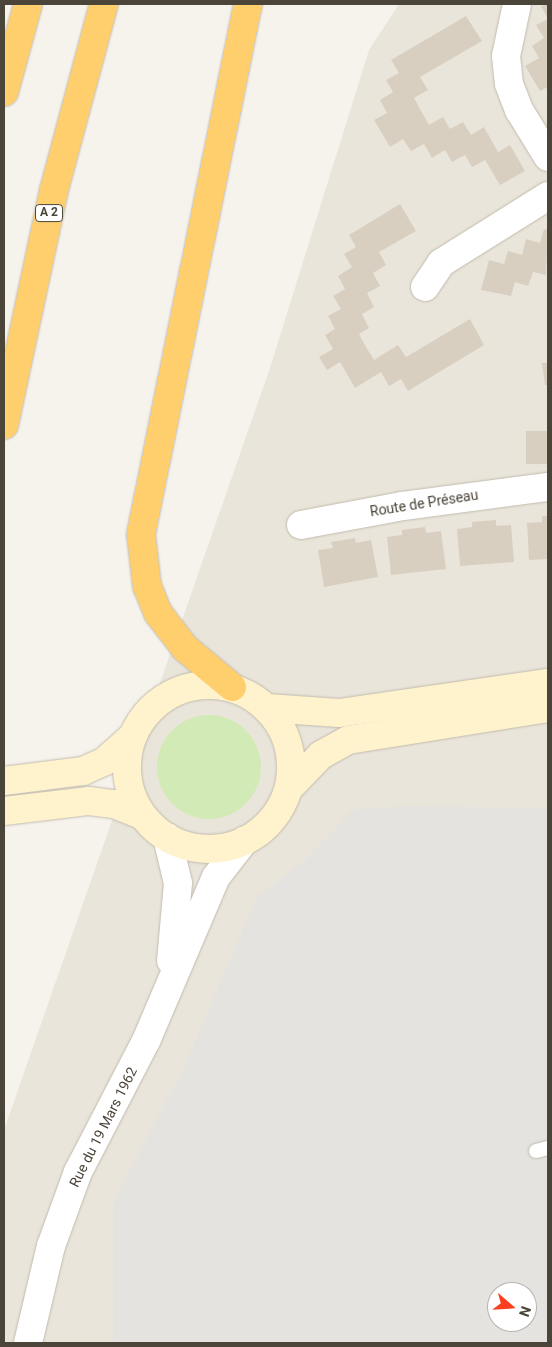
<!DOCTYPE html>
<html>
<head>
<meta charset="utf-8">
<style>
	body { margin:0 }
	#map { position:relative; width:552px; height:1347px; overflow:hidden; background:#f6f3ec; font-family:Roboto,sans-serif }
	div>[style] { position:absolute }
	.residential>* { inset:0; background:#eae5da }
	.green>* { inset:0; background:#d2eab5 }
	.round { border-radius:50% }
	.parking>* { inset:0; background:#e5e3e0 }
	.building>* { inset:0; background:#d8cfc1; transform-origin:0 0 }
	.roads { filter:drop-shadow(0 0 1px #c2bbae) drop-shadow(0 0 1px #c2bbae) }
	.service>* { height:14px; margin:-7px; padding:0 7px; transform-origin:7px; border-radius:7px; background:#fff }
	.minor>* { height:28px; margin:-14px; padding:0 14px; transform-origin:14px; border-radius:14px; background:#fff }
	.secondary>* { height:28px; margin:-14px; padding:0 14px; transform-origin:14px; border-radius:14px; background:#fff3cd }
	.secondary>.ring { margin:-14px; padding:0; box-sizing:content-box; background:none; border:28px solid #fff3cd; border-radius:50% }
	.motorway>* { height:28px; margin:-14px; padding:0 14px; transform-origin:14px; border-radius:14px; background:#ffcf6e }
	span { translate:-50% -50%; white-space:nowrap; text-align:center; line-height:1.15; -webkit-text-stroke:4px #fff; paint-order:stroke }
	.shield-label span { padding:1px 4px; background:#fff; border:1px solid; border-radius:4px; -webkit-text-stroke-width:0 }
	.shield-label { font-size:12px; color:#4b4439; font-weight:700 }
	.street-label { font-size:14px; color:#4b4439 }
	.frame { position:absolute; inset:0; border:5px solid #4b4439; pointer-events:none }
	.north { position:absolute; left:487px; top:1282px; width:50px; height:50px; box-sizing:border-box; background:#fff; border:1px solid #b7b4b0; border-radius:50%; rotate:109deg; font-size:14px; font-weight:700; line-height:20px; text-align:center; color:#4b4439 }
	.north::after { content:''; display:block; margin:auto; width:18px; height:22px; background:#fc3f1d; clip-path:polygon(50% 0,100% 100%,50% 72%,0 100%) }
</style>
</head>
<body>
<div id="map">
	<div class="residential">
		<i style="clip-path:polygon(evenodd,399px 4px,548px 4px,548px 1343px,4px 1343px,4px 1130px,270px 368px,369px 50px,399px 4px,497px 1292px,527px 1292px,527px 1322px,497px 1322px,497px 1292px)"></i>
	</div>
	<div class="green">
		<i class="round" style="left:157px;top:715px;width:104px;height:104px"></i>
	</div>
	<div class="parking">
		<i style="clip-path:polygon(evenodd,407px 806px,548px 808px,548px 1343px,113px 1343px,113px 1202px,185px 1065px,257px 897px,305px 860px,353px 810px,407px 806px,497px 1292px,527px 1292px,527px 1322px,497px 1322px,497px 1292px)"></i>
	</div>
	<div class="building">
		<i style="clip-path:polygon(548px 4px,548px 87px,540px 91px,525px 66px,539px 58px,532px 46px,544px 38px,536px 25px,548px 19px,541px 6px)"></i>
		<i style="clip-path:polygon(466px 16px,482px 41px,420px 77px,428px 90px,414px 98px,429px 125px,443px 117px,450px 129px,463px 122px,471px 135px,484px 127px,498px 152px,510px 145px,525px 171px,500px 185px,485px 160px,472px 167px,465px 155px,452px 162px,445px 150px,432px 158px,424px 144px,411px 151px,403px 139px,390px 147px,374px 120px,387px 113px,380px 100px,393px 92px,386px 80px,399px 73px,391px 60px)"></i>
		<i style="clip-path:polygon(400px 204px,416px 231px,379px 252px,386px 265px,373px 273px,380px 286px,367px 293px,374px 307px,362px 314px,369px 328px,359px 334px,366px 347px,374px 360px,398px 345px,406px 357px,470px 319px,484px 345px,408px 391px,401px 379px,389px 386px,381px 372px,355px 388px,340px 362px,327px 370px,319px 357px,333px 349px,325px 335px,335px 329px,328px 316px,341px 309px,333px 296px,345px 289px,338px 276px,352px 267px,344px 254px,356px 247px,349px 235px)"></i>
		<i style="clip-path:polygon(544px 229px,548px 230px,546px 275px,533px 272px,528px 286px,515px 282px,511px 296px,481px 290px,489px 260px,504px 264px,508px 251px,522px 255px,526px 239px,540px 243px)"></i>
		<i style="clip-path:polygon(542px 363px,548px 363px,548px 385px,545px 385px)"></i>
		<i style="left:548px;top:431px;width:33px;height:22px;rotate:90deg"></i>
		<i style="clip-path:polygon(542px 516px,548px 516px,548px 559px,529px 560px,527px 523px,542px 522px)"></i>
		<i style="clip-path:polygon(496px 520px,496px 526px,511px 525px,514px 562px,460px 566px,457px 529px,472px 527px,472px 522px)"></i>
		<i style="clip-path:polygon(425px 527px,426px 533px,441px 531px,446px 569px,391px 575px,387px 537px,402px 535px,402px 530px)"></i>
		<i style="clip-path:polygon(355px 538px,356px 543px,371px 540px,378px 577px,324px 587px,318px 550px,333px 548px,331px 542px)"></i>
	</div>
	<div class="roads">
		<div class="service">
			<i style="left:536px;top:1151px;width:12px;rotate:-14deg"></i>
		</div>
		<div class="minor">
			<i style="left:517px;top:4px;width:53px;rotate:101.9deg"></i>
			<i style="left:506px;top:56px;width:28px;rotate:84deg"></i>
			<i style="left:509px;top:84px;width:28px;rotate:69deg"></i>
			<i style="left:519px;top:110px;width:55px;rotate:58.3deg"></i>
			<i style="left:425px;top:287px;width:29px;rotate:-56deg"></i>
			<i style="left:441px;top:263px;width:126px;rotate:-32.1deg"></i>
			<i style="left:301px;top:525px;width:104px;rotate:-10.6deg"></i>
			<i style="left:403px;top:506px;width:146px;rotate:-7.5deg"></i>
			<i style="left:167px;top:837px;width:47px;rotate:76.6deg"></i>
			<i style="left:178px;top:883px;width:78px;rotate:95.1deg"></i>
			<i style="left:28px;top:1343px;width:100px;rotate:-76.7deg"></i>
			<i style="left:51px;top:1246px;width:79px;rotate:-70deg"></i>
			<i style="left:78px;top:1172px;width:148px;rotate:-62.6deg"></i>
			<i style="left:146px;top:1041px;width:178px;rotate:-66.9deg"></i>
			<i style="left:216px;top:877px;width:46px;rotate:-52.1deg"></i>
		</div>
		<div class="secondary">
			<i class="ring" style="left:127px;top:685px;width:136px;height:136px"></i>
			<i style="left:267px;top:708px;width:72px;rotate:4deg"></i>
			<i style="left:339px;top:713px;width:211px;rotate:-8.2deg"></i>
			<i style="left:4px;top:781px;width:80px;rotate:-7.2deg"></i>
			<i style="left:83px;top:771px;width:24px;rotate:-24deg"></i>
			<i style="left:105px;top:761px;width:38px;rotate:-42deg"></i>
			<i style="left:289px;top:788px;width:46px;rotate:-45.9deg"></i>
			<i style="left:321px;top:755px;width:31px;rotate:-29deg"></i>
			<i style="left:348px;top:740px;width:203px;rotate:-9.1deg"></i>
			<i style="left:4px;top:811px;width:86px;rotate:-6.7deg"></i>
			<i style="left:89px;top:801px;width:25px;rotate:7deg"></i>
			<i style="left:114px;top:804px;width:31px;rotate:22deg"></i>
		</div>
		<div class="motorway">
			<i style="left:4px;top:92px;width:91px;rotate:-74.7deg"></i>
			<i style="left:4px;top:425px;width:240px;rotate:-78deg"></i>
			<i style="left:54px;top:190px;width:193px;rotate:-75deg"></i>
			<i style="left:232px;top:687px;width:61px;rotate:-140.3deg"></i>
			<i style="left:185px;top:648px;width:44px;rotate:-127.6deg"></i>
			<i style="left:158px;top:613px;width:29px;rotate:-112deg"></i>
			<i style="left:147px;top:586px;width:52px;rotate:-96.6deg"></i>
			<i style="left:141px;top:534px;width:541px;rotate:-78.59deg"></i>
		</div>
	</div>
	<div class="shield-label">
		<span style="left:49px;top:213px">A 2</span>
	</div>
	<div class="street-label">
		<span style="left:424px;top:503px;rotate:-9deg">Route de Préseau</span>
		<span style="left:103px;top:1127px;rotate:-63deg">Rue du 19 Mars 1962</span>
	</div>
	<div class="frame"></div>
	<div class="north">N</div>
</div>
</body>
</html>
